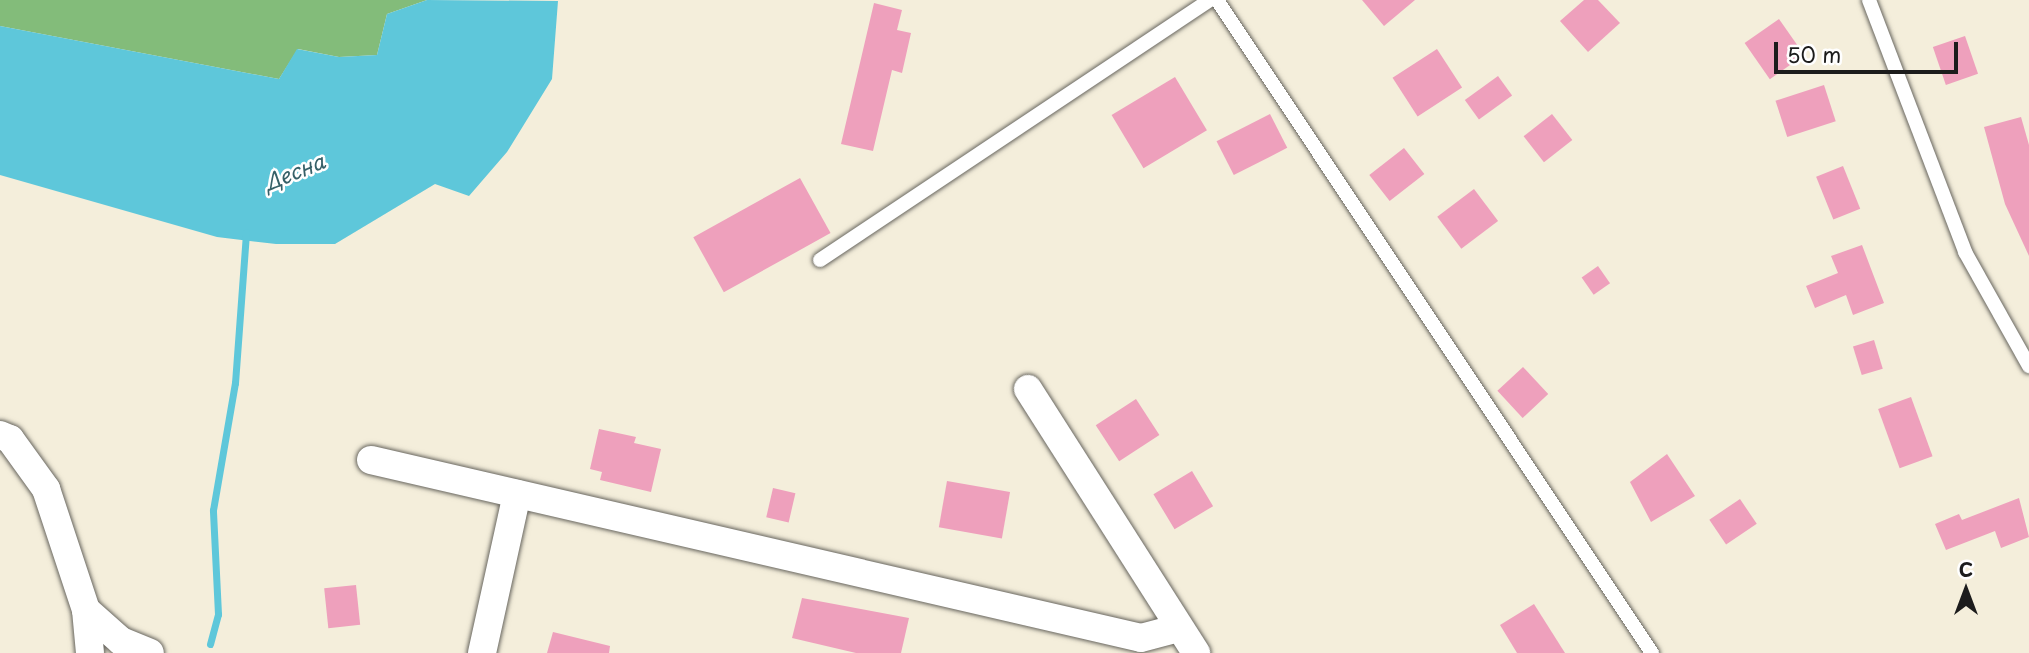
<!DOCTYPE html>
<html>
<head>
<meta charset="utf-8">
<style>
	body { margin:0 }
	#map { position:relative; width:2029px; height:653px; overflow:hidden; background:#f4eedb; font-family:"Playpen Sans",sans-serif }
	div>[style] { position:absolute }
	.forest>* { inset:0; background:#83bc7a }
	.water>* { inset:0; background:#5ec7da }
	.stream>* { height:7px; margin:-3.5px; padding:0 3.5px; transform-origin:3.5px; border-radius:3.5px; background:#5ec7da }
	.building>* { inset:0; background:#eea0bc; transform-origin:0 0 }
	.roads { filter:drop-shadow(0 0 2px #68665f) drop-shadow(0 0 2px #68665f) }
	.lane>* { height:14px; margin:-7px; padding:0 7px; transform-origin:7px; border-radius:7px; background:#fff }
	.street>* { height:28px; margin:-14px; padding:0 14px; transform-origin:14px; border-radius:14px; background:#fff }
	span { translate:-50% -50%; white-space:nowrap; text-align:center; line-height:1.15; -webkit-text-stroke:5px #fff; paint-order:stroke }
	.water-label { font-size:21px; color:#366068; font-style:italic }
	.north { position:absolute; left:1931px; top:555px; width:70px; height:70px; -webkit-text-stroke:5px #fff; paint-order:stroke; rotate:0deg; font-size:19px; font-weight:700; line-height:28px; text-align:center; color:#1c1c1c }
	.north::after { content:''; display:block; margin:auto; width:24px; height:32px; background:#1c1c1c; clip-path:polygon(50% 0,100% 100%,50% 72%,0 100%) }
	.scale { position:absolute; left:1774px; top:42px; width:184px; height:32px; box-sizing:border-box; border:4px solid #1c1c1c; border-top:0; padding-left:9px; font-size:21px; line-height:24px; white-space:nowrap; color:#1c1c1c; -webkit-text-stroke:5px #fff; paint-order:stroke }
</style>
</head>
<body>
<div id="map">
	<div class="forest">
		<i style="clip-path:polygon(0 0,427px 0,387px 14px,377px 55px,339px 57px,298px 49px,279px 79px,0 26px)"></i>
	</div>
	<div class="water">
		<i style="clip-path:polygon(427px 0,558px 1px,552px 79px,507px 152px,469px 196px,435px 184px,335px 244px,276px 244px,217px 237px,0 175px,0 26px,279px 79px,297px 49px,339px 57px,377px 55px,387px 14px)"></i>
	</div>
	<div class="stream">
		<i style="left:210px;top:644px;width:31px;rotate:-75deg"></i>
		<i style="left:218px;top:614px;width:104px;rotate:-92.8deg"></i>
		<i style="left:213px;top:510px;width:129px;rotate:-80.2deg"></i>
		<i style="left:235px;top:383px;width:151px;rotate:-85.8deg"></i>
	</div>
	<div class="building">
		<i style="clip-path:polygon(1362px 0,1415px 0,1384px 26px)"></i>
		<i style="clip-path:polygon(1584px 0,1598px 0,1620px 23px,1588px 52px,1560px 21px)"></i>
		<i style="clip-path:polygon(874px 3px,902px 10px,897px 30px,911px 33px,902px 73px,892px 70px,873px 151px,841px 144px)"></i>
		<i style="left:1779px;top:19px;width:44px;height:42px;rotate:55deg"></i>
		<i style="left:1965px;top:36px;width:40px;height:34px;rotate:71deg"></i>
		<i style="left:1437px;top:49px;width:46px;height:53px;rotate:57deg"></i>
		<i style="left:1498px;top:76px;width:24px;height:41px;rotate:54deg"></i>
		<i style="left:1175px;top:77px;width:62px;height:74px;rotate:59deg"></i>
		<i style="left:1824px;top:85px;width:38px;height:51px;rotate:72deg"></i>
		<i style="left:1270px;top:114px;width:38px;height:60px;rotate:63deg"></i>
		<i style="left:1552px;top:114px;width:33px;height:36px;rotate:52deg"></i>
		<i style="clip-path:polygon(2021px 117px,2029px 145px,2029px 256px,2005px 204px,1984px 127px)"></i>
		<i style="left:1404px;top:148px;width:33px;height:44px;rotate:52deg"></i>
		<i style="left:1843px;top:166px;width:46px;height:29px;rotate:68deg"></i>
		<i style="left:800px;top:178px;width:63px;height:122px;rotate:61deg"></i>
		<i style="left:1474px;top:189px;width:40px;height:46px;rotate:53deg"></i>
		<i style="clip-path:polygon(1862px 245px,1884px 303px,1853px 315px,1846px 295px,1815px 308px,1806px 286px,1838px 273px,1831px 256px)"></i>
		<i style="left:1598px;top:266px;width:21px;height:20px;rotate:55deg"></i>
		<i style="left:1874px;top:340px;width:30px;height:22px;rotate:73deg"></i>
		<i style="left:1523px;top:367px;width:37px;height:35px;rotate:47deg"></i>
		<i style="left:1911px;top:397px;width:63px;height:35px;rotate:70deg"></i>
		<i style="left:1136px;top:399px;width:43px;height:48px;rotate:57deg"></i>
		<i style="clip-path:polygon(599px 429px,636px 437px,634px 443px,661px 449px,651px 492px,600px 480px,602px 472px,590px 469px)"></i>
		<i style="clip-path:polygon(1667px 454px,1695px 496px,1651px 522px,1630px 482px)"></i>
		<i style="left:1192px;top:471px;width:41px;height:45px;rotate:59deg"></i>
		<i style="left:947px;top:481px;width:64px;height:47px;rotate:10deg"></i>
		<i style="left:773px;top:488px;width:23px;height:30px;rotate:13deg"></i>
		<i style="clip-path:polygon(2019px 498px,2029px 537px,2001px 548px,1995px 531px,1946px 550px,1935px 524px,1959px 514px,1962px 520px)"></i>
		<i style="left:1740px;top:499px;width:30px;height:37px;rotate:56deg"></i>
		<i style="left:356px;top:585px;width:40px;height:32px;rotate:84deg"></i>
		<i style="clip-path:polygon(802px 598px,909px 618px,901px 653px,856px 653px,792px 638px)"></i>
		<i style="clip-path:polygon(1534px 604px,1565px 653px,1517px 653px,1500px 625px)"></i>
		<i style="clip-path:polygon(553px 632px,610px 646px,609px 653px,547px 653px)"></i>
	</div>
	<div class="roads">
		<div class="lane">
			<i style="left:1217px;top:0;width:785px;rotate:56.33deg"></i>
			<i style="left:1869px;top:0;width:270px;rotate:69.1deg"></i>
			<i style="left:1965px;top:252px;width:131px;rotate:60.7deg"></i>
			<i style="left:820px;top:260px;width:469px;rotate:-33.7deg"></i>
		</div>
		<div class="street">
			<i style="left:1028px;top:389px;width:313px;rotate:57.5deg"></i>
			<i style="left:0;top:435px;width:11px;rotate:22deg"></i>
			<i style="left:10px;top:439px;width:62px;rotate:54.2deg"></i>
			<i style="left:46px;top:489px;width:127px;rotate:71.7deg"></i>
			<i style="left:86px;top:610px;width:43px;rotate:84.7deg"></i>
			<i style="left:371px;top:460px;width:790px;rotate:13.02deg"></i>
			<i style="left:1141px;top:638px;width:39px;rotate:-15deg"></i>
			<i style="left:86px;top:610px;width:47px;rotate:41.5deg"></i>
			<i style="left:121px;top:641px;width:31px;rotate:22deg"></i>
			<i style="left:482px;top:653px;width:163px;rotate:-77.6deg"></i>
		</div>
	</div>
	<div class="water-label">
		<span style="left:294px;top:171px;rotate:-22deg">Десна</span>
	</div>
	<div class="north">С</div>
	<div class="scale">50 m</div>
</div>
</body>
</html>
